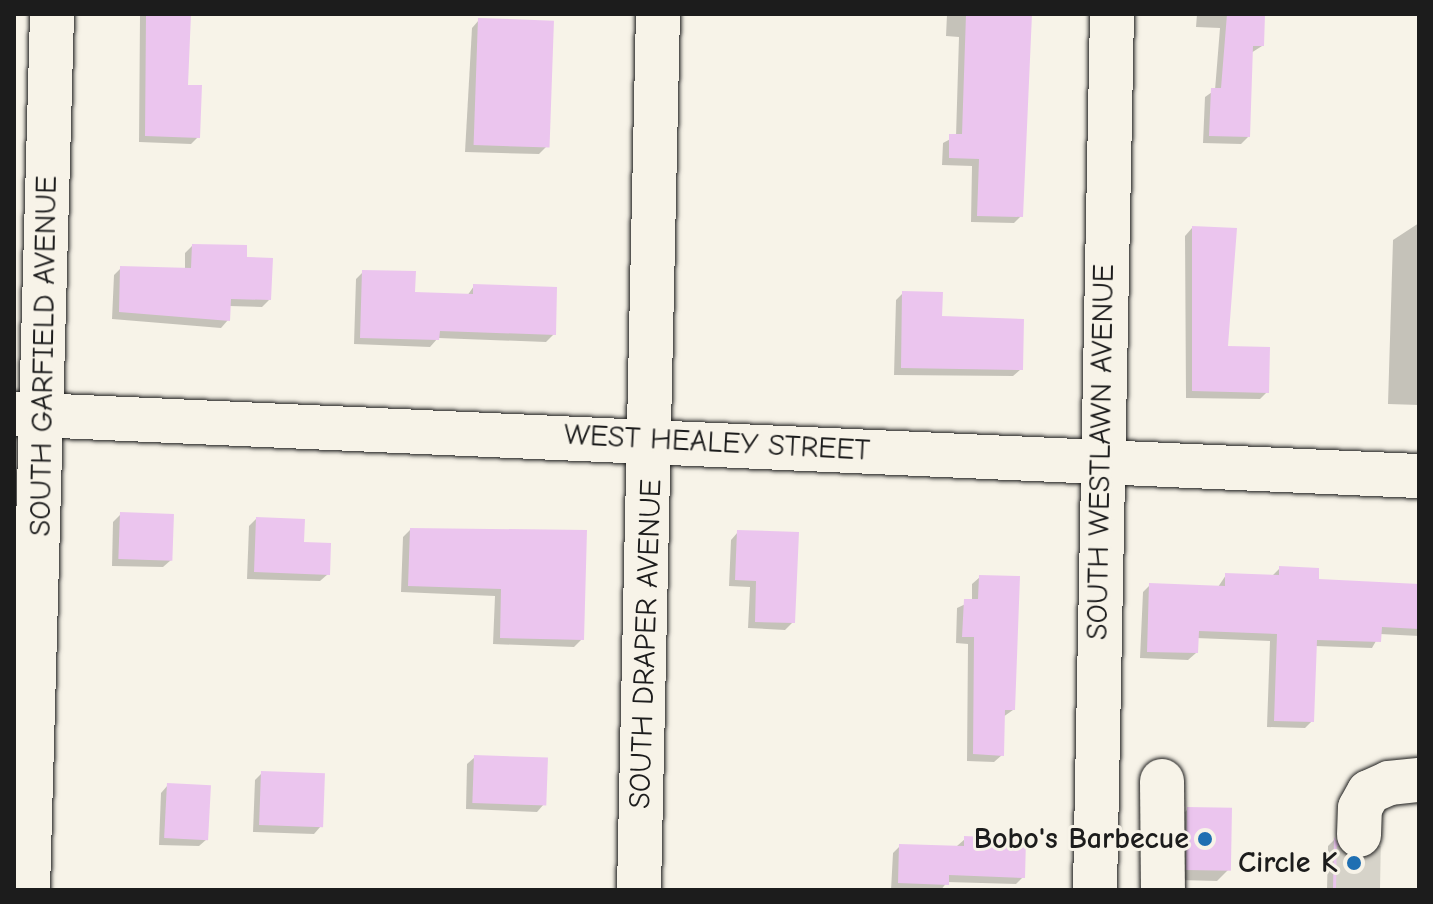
<!DOCTYPE html>
<html>
<head>
<meta charset="utf-8">
<style>
	body { margin:0 }
	#map { position:relative; width:1433px; height:904px; overflow:hidden; background:#f7f3e8; font-family:"Comic Neue",sans-serif }
	div>[style] { position:absolute }
	.shadow>* { inset:0; background:#0003 }
	.building>* { inset:0; background:#ebc5ee; transform-origin:0 0 }
	.minor-tunnel>* { height:44px; margin-top:-22px; transform-origin:0; background:repeating-linear-gradient(90deg,#d6d3c9 0 44px,transparent 0 66px) }
	.roads { filter:drop-shadow(0 0 2px #1c1c1c) drop-shadow(0 0 2px #1c1c1c) }
	.minor>* { height:44px; margin:-22px; padding:0 22px; transform-origin:22px; border-radius:22px; background:#f7f3e8 }
	.dots>* { width:22px; height:22px; translate:-50% -50%; box-sizing:border-box; border:4px solid #f7f3e8; border-radius:50% }
	span { translate:-50% -50%; white-space:nowrap; text-align:center; line-height:1.15; -webkit-text-stroke:6px #f7f3e8; paint-order:stroke }
	.street-label { font-size:30px; color:#1c1c1c }
	.poi-label { font-size:30px; color:#1c1c1c; font-weight:700 }
	.right { translate:-100% -50%; text-align:right }
	.frame { position:absolute; inset:0; border:16px solid #1c1c1c; pointer-events:none }
</style>
</head>
<body>
<div id="map">
	<div class="shadow">
		<i style="clip-path:polygon(140px 14px,186px 14px,186px 87px,198px 137px,191px 144px,139px 142px)"></i>
		<i style="clip-path:polygon(947px 14px,1026px 14px,1021px 216px,1014px 223px,971px 222px,972px 166px,942px 165px,943px 143px,956px 136px,959px 37px,946px 36px)"></i>
		<i style="clip-path:polygon(1197px 14px,1263px 14px,1262px 46px,1251px 53px,1248px 137px,1241px 144px,1203px 143px,1205px 97px,1215px 90px,1220px 28px,1196px 27px)"></i>
		<i style="clip-path:polygon(479px 20px,546px 147px,539px 154px,465px 152px,472px 28px)"></i>
		<i style="clip-path:polygon(1419px 223px,1419px 405px,1388px 404px,1393px 240px)"></i>
		<i style="clip-path:polygon(1192px 228px,1235px 230px,1226px 348px,1267px 392px,1260px 399px,1186px 398px,1185px 236px)"></i>
		<i style="clip-path:polygon(192px 246px,245px 259px,269px 300px,262px 307px,229px 306px,228px 320px,221px 328px,112px 319px,114px 275px,121px 268px,185px 270px,185px 253px)"></i>
		<i style="clip-path:polygon(363px 272px,413px 294px,467px 296px,474px 286px,554px 334px,546px 342px,438px 338px,430px 347px,354px 344px,356px 279px)"></i>
		<i style="clip-path:polygon(903px 293px,940px 318px,1021px 369px,1013px 376px,894px 375px,896px 300px)"></i>
		<i style="clip-path:polygon(121px 514px,171px 560px,163px 567px,112px 566px,113px 522px)"></i>
		<i style="clip-path:polygon(256px 519px,328px 574px,320px 581px,247px 579px,249px 526px)"></i>
		<i style="clip-path:polygon(410px 530px,582px 639px,574px 647px,493px 644px,495px 596px,401px 592px,403px 537px)"></i>
		<i style="clip-path:polygon(738px 532px,793px 622px,785px 630px,748px 628px,750px 587px,729px 586px,731px 540px)"></i>
		<i style="clip-path:polygon(1280px 568px,1317px 580px,1419px 585px,1419px 636px,1380px 634px,1372px 648px,1315px 646px,1312px 721px,1305px 728px,1267px 727px,1270px 641px,1196px 638px,1196px 653px,1188px 660px,1140px 658px,1143px 592px,1150px 585px,1218px 587px,1226px 575px,1271px 577px)"></i>
		<i style="clip-path:polygon(980px 577px,1013px 710px,1003px 717px,1002px 755px,994px 762px,967px 761px,968px 644px,956px 643px,957px 608px,972px 601px,972px 584px)"></i>
		<i style="clip-path:polygon(475px 757px,544px 804px,537px 812px,466px 809px,467px 764px)"></i>
		<i style="clip-path:polygon(262px 773px,321px 826px,314px 834px,253px 832px,255px 780px)"></i>
		<i style="clip-path:polygon(168px 785px,207px 839px,199px 846px,159px 845px,161px 793px)"></i>
		<i style="clip-path:polygon(1188px 809px,1228px 870px,1217px 881px,1178px 880px,1177px 820px)"></i>
		<i style="clip-path:polygon(965px 839px,1023px 877px,1016px 884px,947px 882px,941px 890px,891px 890px,893px 853px,900px 846px,957px 846px)"></i>
		<i style="clip-path:polygon(1334px 840px,1345px 858px,1371px 890px,1327px 890px,1328px 846px)"></i>
	</div>
	<div class="building">
		<i style="clip-path:polygon(146px 14px,191px 14px,188px 85px,202px 85px,200px 138px,145px 136px)"></i>
		<i style="clip-path:polygon(966px 14px,1032px 14px,1023px 217px,977px 216px,979px 159px,949px 158px,949px 134px,962px 134px)"></i>
		<i style="clip-path:polygon(1227px 14px,1265px 14px,1264px 46px,1253px 46px,1250px 137px,1209px 136px,1211px 88px,1221px 88px)"></i>
		<i style="left:478px;top:18px;width:76px;height:127px;rotate:2deg"></i>
		<i style="clip-path:polygon(1192px 226px,1237px 228px,1228px 346px,1270px 347px,1269px 393px,1192px 391px)"></i>
		<i style="clip-path:polygon(192px 244px,247px 245px,247px 257px,273px 258px,271px 300px,231px 299px,230px 321px,119px 312px,120px 266px,191px 268px)"></i>
		<i style="clip-path:polygon(362px 270px,416px 271px,415px 292px,473px 294px,473px 284px,557px 287px,556px 335px,440px 331px,439px 340px,360px 338px)"></i>
		<i style="clip-path:polygon(902px 291px,943px 292px,942px 316px,1024px 319px,1023px 370px,901px 368px)"></i>
		<i style="left:120px;top:512px;width:54px;height:47px;rotate:2deg"></i>
		<i style="clip-path:polygon(256px 517px,305px 519px,304px 542px,331px 543px,330px 575px,254px 572px)"></i>
		<i style="clip-path:polygon(410px 528px,587px 530px,584px 640px,500px 638px,501px 589px,408px 586px)"></i>
		<i style="clip-path:polygon(737px 530px,799px 532px,795px 623px,755px 622px,756px 581px,735px 580px)"></i>
		<i style="clip-path:polygon(1279px 566px,1319px 568px,1319px 579px,1419px 584px,1419px 629px,1382px 627px,1381px 642px,1317px 640px,1314px 722px,1274px 721px,1277px 634px,1199px 631px,1198px 653px,1147px 652px,1149px 583px,1225px 586px,1225px 573px,1279px 575px)"></i>
		<i style="clip-path:polygon(979px 575px,1020px 576px,1015px 710px,1005px 710px,1004px 756px,973px 754px,974px 637px,962px 637px,964px 599px,978px 599px)"></i>
		<i style="left:474px;top:755px;width:74px;height:48px;rotate:2deg"></i>
		<i style="left:261px;top:771px;width:64px;height:54px;rotate:2deg"></i>
		<i style="left:167px;top:783px;width:44px;height:55px;rotate:3deg"></i>
		<i style="left:1187px;top:807px;width:45px;height:63px;rotate:1deg"></i>
		<i style="clip-path:polygon(964px 836px,1026px 839px,1025px 878px,949px 875px,949px 885px,898px 883px,899px 844px,964px 846px)"></i>
		<i style="clip-path:polygon(1334px 837px,1346px 856px,1359px 860px,1374px 854px,1373px 890px,1333px 890px)"></i>
	</div>
	<div class="minor-tunnel">
		<i style="left:1358px;top:890px;width:55px;rotate:-89deg"></i>
	</div>
	<div class="roads">
		<div class="minor">
			<i style="left:14px;top:414px;width:1406px;rotate:2.53deg"></i>
			<i style="left:1162px;top:781px;width:109px;rotate:89.5deg"></i>
			<i style="left:1359px;top:835px;width:27px;rotate:-88deg"></i>
			<i style="left:1360px;top:808px;width:18px;rotate:-61deg"></i>
			<i style="left:1369px;top:792px;width:22px;rotate:-24deg"></i>
			<i style="left:1389px;top:783px;width:30px;rotate:-6deg"></i>
			<i style="left:28px;top:890px;width:876px;rotate:-88.43deg"></i>
			<i style="left:639px;top:890px;width:876px;rotate:-88.76deg"></i>
			<i style="left:1095px;top:890px;width:876px;rotate:-88.89deg"></i>
		</div>
	</div>
	<div class="dots">
		<i style="left:1205px;top:839px;background:#1f6fb2"></i>
		<i style="left:1354px;top:863px;background:#1f6fb2"></i>
	</div>
	<div class="street-label">
		<span style="left:44px;top:356px;rotate:-89deg">SOUTH GARFIELD AVENUE</span>
		<span style="left:717px;top:443px;rotate:3deg">WEST HEALEY STREET</span>
		<span style="left:1101px;top:452px;rotate:-89deg">SOUTH WESTLAWN AVENUE</span>
		<span style="left:646px;top:644px;rotate:-88deg">SOUTH DRAPER AVENUE</span>
	</div>
	<div class="poi-label">
		<span class="right" style="left:1189px;top:839px">Bobo's Barbecue</span>
		<span class="right" style="left:1338px;top:863px">Circle K</span>
	</div>
	<div class="frame"></div>
</div>
</body>
</html>
